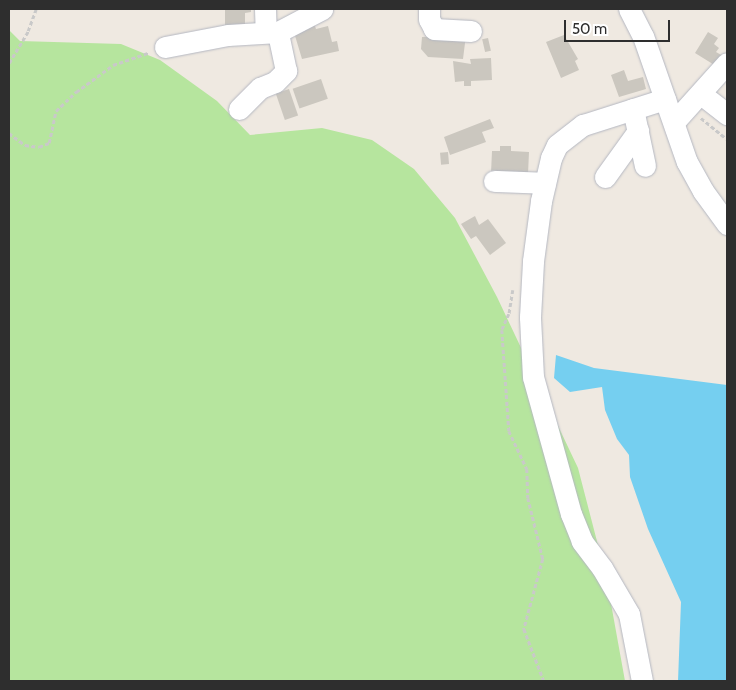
<!DOCTYPE html>
<html>
<head>
<meta charset="utf-8">
<style>
	body { margin:0 }
	#map { position:relative; width:736px; height:690px; overflow:hidden; background:#efe9e1; font-family:Cabin,sans-serif }
	div>[style] { position:absolute }
	.green>* { inset:0; background:#b6e59e }
	.water>* { inset:0; background:#75cff0 }
	.building>* { inset:0; background:#cbc7bf; transform-origin:0 0 }
	.path>* { height:2.5px; margin-top:-1.25px; transform-origin:0; background:repeating-linear-gradient(90deg,#c9c9c9 0 4px,transparent 0 6.5px) }
	.roads { filter:drop-shadow(0 0 1px #b4b7c1) drop-shadow(0 0 1px #b4b7c1) }
	.minor>* { height:21px; margin:-10.5px; padding:0 10.5px; transform-origin:10.5px; border-radius:10.5px; background:#fff }
	span { translate:-50% -50%; white-space:nowrap; text-align:center; line-height:1.15; -webkit-text-stroke:4px #fff; paint-order:stroke }
	.frame { position:absolute; inset:0; border:10px solid #2e2e2e; pointer-events:none }
	.scale { position:absolute; left:564px; top:20px; width:106px; height:22px; box-sizing:border-box; border:2px solid #2e2e2e; border-top:0; padding-left:6px; font-size:15px; line-height:18px; white-space:nowrap; color:#2e2e2e; -webkit-text-stroke:4px #fff; paint-order:stroke }
</style>
</head>
<body>
<div id="map">
	<div class="green">
		<i style="clip-path:polygon(9px 30px,20px 41px,121px 44px,160px 60px,217px 101px,250px 135px,322px 128px,372px 140px,414px 169px,455px 218px,497px 297px,578px 468px,606px 576px,625px 681px,9px 681px)"></i>
	</div>
	<div class="water">
		<i style="clip-path:polygon(556px 355px,594px 368px,727px 385px,727px 681px,678px 681px,681px 602px,648px 529px,630px 477px,629px 455px,617px 439px,605px 410px,602px 387px,570px 392px,554px 378px)"></i>
	</div>
	<div class="building">
		<i style="clip-path:polygon(225px 9px,251px 9px,251px 12px,245px 13px,245px 27px,225px 27px)"></i>
		<i style="clip-path:polygon(314px 23px,316px 29px,328px 26px,332px 42px,337px 41px,339px 51px,302px 59px,293px 29px)"></i>
		<i style="clip-path:polygon(708px 32px,718px 38px,714px 44px,719px 48px,716px 52px,723px 56px,716px 66px,695px 53px)"></i>
		<i style="clip-path:polygon(466px 35px,463px 59px,428px 57px,421px 49px,422px 37px)"></i>
		<i style="clip-path:polygon(564px 35px,578px 59px,575px 61px,579px 70px,561px 78px,546px 42px)"></i>
		<i style="left:488px;top:38px;width:13px;height:6px;rotate:77deg"></i>
		<i style="clip-path:polygon(491px 58px,492px 80px,471px 81px,471px 86px,464px 86px,464px 81px,455px 82px,453px 61px,471px 64px,470px 59px)"></i>
		<i style="clip-path:polygon(624px 70px,628px 81px,643px 77px,646px 89px,619px 97px,611px 75px)"></i>
		<i style="left:321px;top:79px;width:21px;height:30px;rotate:71deg"></i>
		<i style="left:289px;top:89px;width:28px;height:14px;rotate:71deg"></i>
		<i style="clip-path:polygon(490px 119px,494px 128px,482px 132px,486px 142px,450px 155px,444px 137px)"></i>
		<i style="clip-path:polygon(500px 146px,511px 146px,511px 151px,529px 152px,528px 174px,491px 173px,492px 151px,500px 151px)"></i>
		<i style="left:448px;top:152px;width:12px;height:8px;rotate:85deg"></i>
		<i style="clip-path:polygon(475px 216px,479px 225px,488px 219px,506px 243px,490px 255px,476px 236px,471px 239px,461px 224px)"></i>
	</div>
	<div class="path">
		<i style="left:9px;top:63px;width:37px;rotate:-59deg"></i>
		<i style="left:28px;top:31px;width:23px;rotate:-70deg"></i>
		<i style="left:701px;top:118px;width:33px;rotate:39deg"></i>
		<i style="left:9px;top:133px;width:20px;rotate:37deg"></i>
		<i style="left:25px;top:145px;width:14px;rotate:8deg"></i>
		<i style="left:39px;top:147px;width:11px;rotate:-22deg"></i>
		<i style="left:49px;top:143px;width:33px;rotate:-78deg"></i>
		<i style="left:56px;top:111px;width:28px;rotate:-44deg"></i>
		<i style="left:76px;top:92px;width:46px;rotate:-36.1deg"></i>
		<i style="left:113px;top:65px;width:37px;rotate:-19deg"></i>
		<i style="left:513px;top:290px;width:24px;rotate:99deg"></i>
		<i style="left:509px;top:314px;width:17px;rotate:114deg"></i>
		<i style="left:502px;top:330px;width:101px;rotate:86deg"></i>
		<i style="left:509px;top:431px;width:42px;rotate:64.7deg"></i>
		<i style="left:527px;top:469px;width:29px;rotate:88deg"></i>
		<i style="left:528px;top:498px;width:63px;rotate:76.2deg"></i>
		<i style="left:543px;top:559px;width:73px;rotate:105.2deg"></i>
		<i style="left:524px;top:629px;width:56px;rotate:69deg"></i>
	</div>
	<div class="roads">
		<div class="minor">
			<i style="left:265px;top:9px;width:23px;rotate:88deg"></i>
			<i style="left:429px;top:9px;width:10px;rotate:90deg"></i>
			<i style="left:429px;top:19px;width:11px;rotate:63deg"></i>
			<i style="left:434px;top:29px;width:37px;rotate:3deg"></i>
			<i style="left:629px;top:9px;width:30px;rotate:63deg"></i>
			<i style="left:643px;top:36px;width:133px;rotate:70.8deg"></i>
			<i style="left:687px;top:162px;width:33px;rotate:61deg"></i>
			<i style="left:703px;top:191px;width:41px;rotate:54deg"></i>
			<i style="left:165px;top:47px;width:64px;rotate:-10.8deg"></i>
			<i style="left:228px;top:35px;width:50px;rotate:-3.4deg"></i>
			<i style="left:278px;top:32px;width:50px;rotate:-27.6deg"></i>
			<i style="left:701px;top:94px;width:33px;rotate:38deg"></i>
			<i style="left:239px;top:109px;width:30px;rotate:-45deg"></i>
			<i style="left:260px;top:88px;width:16px;rotate:-22deg"></i>
			<i style="left:275px;top:82px;width:16px;rotate:-45deg"></i>
			<i style="left:286px;top:71px;width:40px;rotate:-102deg"></i>
			<i style="left:633px;top:109px;width:58px;rotate:78.1deg"></i>
			<i style="left:674px;top:122px;width:79px;rotate:-48.1deg"></i>
			<i style="left:605px;top:177px;width:57px;rotate:-54.3deg"></i>
			<i style="left:494px;top:181px;width:51px;rotate:2.2deg"></i>
			<i style="left:642px;top:681px;width:68px;rotate:-101deg"></i>
			<i style="left:629px;top:614px;width:53px;rotate:-120.4deg"></i>
			<i style="left:602px;top:568px;width:34px;rotate:-127deg"></i>
			<i style="left:582px;top:541px;width:29px;rotate:-112deg"></i>
			<i style="left:571px;top:514px;width:142px;rotate:-105.5deg"></i>
			<i style="left:533px;top:377px;width:60px;rotate:-92.9deg"></i>
			<i style="left:530px;top:317px;width:56px;rotate:-86.9deg"></i>
			<i style="left:533px;top:261px;width:61px;rotate:-82.4deg"></i>
			<i style="left:541px;top:201px;width:44px;rotate:-76.9deg"></i>
			<i style="left:551px;top:158px;width:14px;rotate:-65deg"></i>
			<i style="left:557px;top:145px;width:33px;rotate:-38deg"></i>
			<i style="left:583px;top:125px;width:86px;rotate:-17.6deg"></i>
		</div>
	</div>
	<div class="frame"></div>
	<div class="scale">50 m</div>
</div>
</body>
</html>
